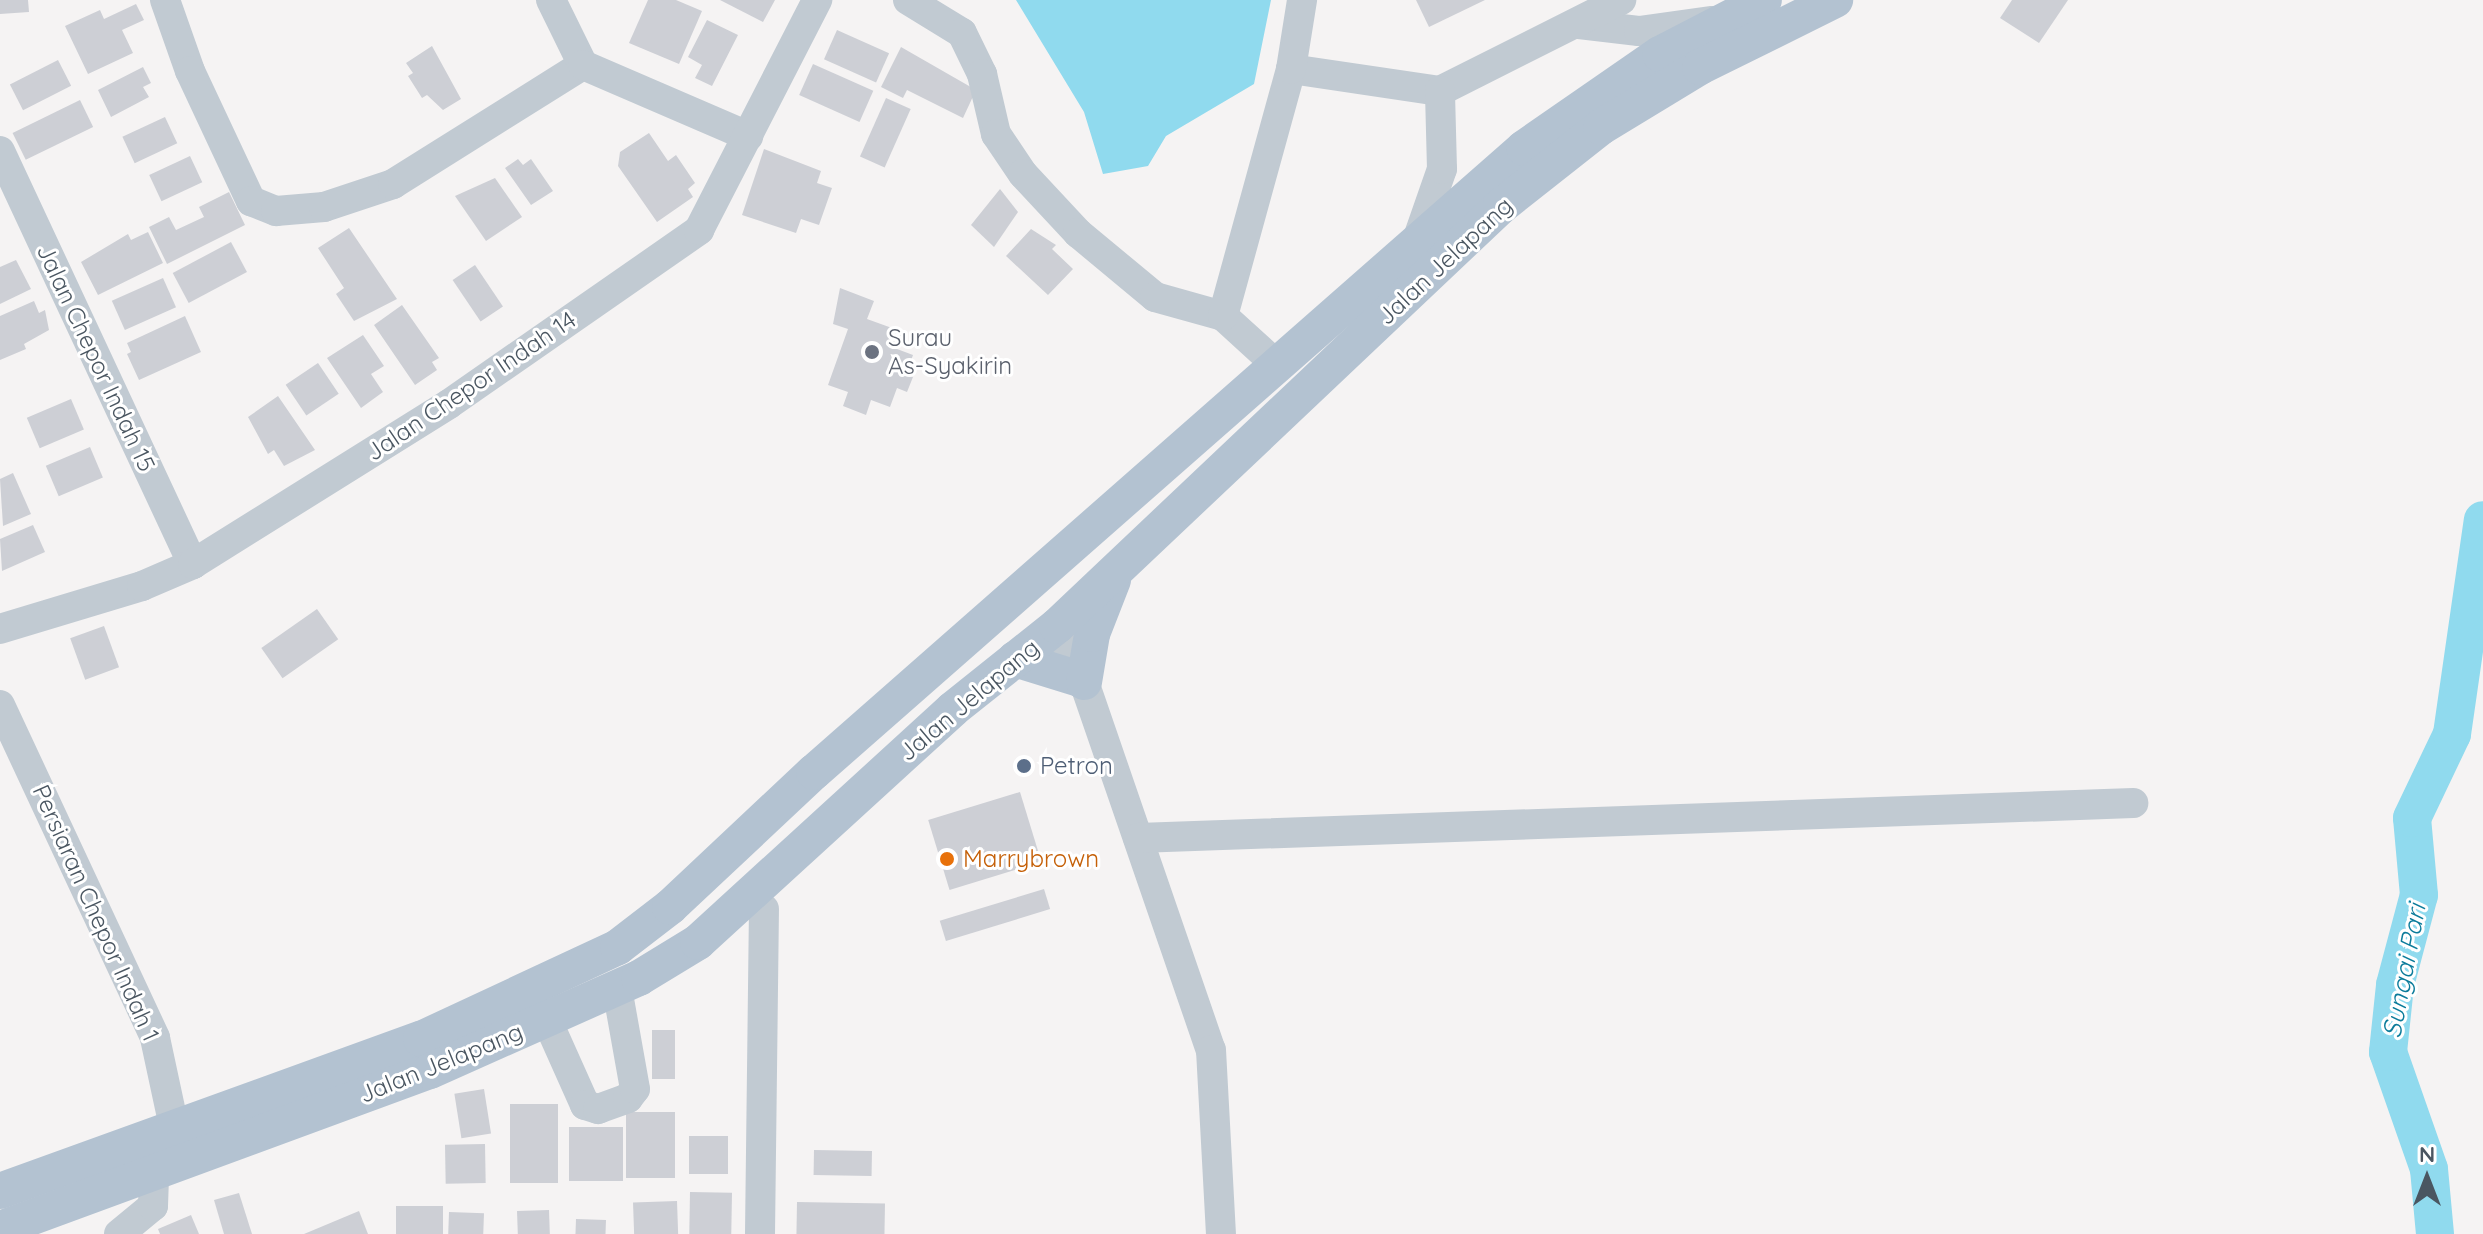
<!DOCTYPE html>
<html>
<head>
<meta charset="utf-8">
<style>
	body { margin:0 }
	#map { position:relative; width:2483px; height:1234px; overflow:hidden; background:#f5f3f3; font-family:Quicksand,sans-serif }
	div>[style] { position:absolute }
	.water>* { inset:0; background:#90daee }
	.river>* { height:38px; margin:-19px; padding:0 19px; transform-origin:19px; border-radius:19px; background:#90daee }
	.building>* { inset:0; background:#cdcfd5; transform-origin:0 0 }
	.minor>* { height:30px; margin:-15px; padding:0 15px; transform-origin:15px; border-radius:15px; background:#c1cad2 }
	.major>* { height:36px; margin:-18px; padding:0 18px; transform-origin:18px; border-radius:18px; background:#b3c2d1 }
	.dots>* { width:22px; height:22px; translate:-50% -50%; box-sizing:border-box; border:4px solid #fff; border-radius:50% }
	span { translate:-50% -50%; white-space:nowrap; text-align:center; line-height:1.15; -webkit-text-stroke:6px #fff; paint-order:stroke }
	.street-label { font-size:24px; color:#4a5661 }
	.worship-label { font-size:24px; color:#5b616d }
	.left { translate:0 -50%; text-align:left }
	.service-label { font-size:24px; color:#4e5e75 }
	.food-label { font-size:24px; color:#c56008 }
	.water-label { font-size:26px; color:#0c7c9b; font-style:italic }
	.north { position:absolute; left:2387px; top:1138px; width:80px; height:80px; -webkit-text-stroke:6px #fff; paint-order:stroke; rotate:0deg; font-size:22px; font-weight:700; line-height:32px; text-align:center; color:#4a5661 }
	.north::after { content:''; display:block; margin:auto; width:28px; height:36px; background:#4a5661; clip-path:polygon(50% 0,100% 100%,50% 72%,0 100%) }
</style>
</head>
<body>
<div id="map">
	<div class="water">
		<i style="clip-path:polygon(1016px 0,1271px 0,1254px 84px,1166px 136px,1148px 166px,1103px 174px,1084px 112px)"></i>
	</div>
	<div class="river">
		<i style="left:2435px;top:1234px;width:65px;rotate:-95.3deg"></i>
		<i style="left:2429px;top:1169px;width:124px;rotate:-109.3deg"></i>
		<i style="left:2388px;top:1052px;width:67px;rotate:-84deg"></i>
		<i style="left:2395px;top:985px;width:93px;rotate:-75.1deg"></i>
		<i style="left:2419px;top:895px;width:77px;rotate:-95.2deg"></i>
		<i style="left:2412px;top:818px;width:93px;rotate:-64.5deg"></i>
		<i style="left:2452px;top:734px;width:216px;rotate:-81.8deg"></i>
	</div>
	<div class="building">
		<i style="clip-path:polygon(0 0,28px 0,29px 12px,0 14px)"></i>
		<i style="clip-path:polygon(648px 0,676px 0,702px 11px,679px 64px,629px 43px)"></i>
		<i style="clip-path:polygon(720px 0,775px 0,763px 22px)"></i>
		<i style="clip-path:polygon(1416px 0,1485px 0,1429px 27px)"></i>
		<i style="clip-path:polygon(2012px 0,2068px 0,2039px 43px,2000px 18px)"></i>
		<i style="clip-path:polygon(136px 4px,144px 20px,122px 30px,133px 53px,88px 74px,65px 26px,100px 10px,104px 19px)"></i>
		<i style="clip-path:polygon(707px 20px,738px 35px,712px 86px,695px 78px,702px 65px,688px 57px)"></i>
		<i style="left:837px;top:30px;width:57px;height:32px;rotate:24deg"></i>
		<i style="clip-path:polygon(432px 46px,461px 99px,443px 110px,427px 95px,422px 98px,408px 76px,413px 73px,406px 63px)"></i>
		<i style="clip-path:polygon(901px 47px,976px 90px,963px 118px,907px 90px,903px 98px,881px 87px)"></i>
		<i style="left:58px;top:60px;width:29px;height:54px;rotate:63deg"></i>
		<i style="left:813px;top:64px;width:66px;height:34px;rotate:24deg"></i>
		<i style="clip-path:polygon(143px 67px,151px 83px,143px 87px,149px 97px,111px 117px,98px 90px)"></i>
		<i style="left:886px;top:98px;width:27px;height:64px;rotate:24deg"></i>
		<i style="left:80px;top:100px;width:30px;height:75px;rotate:64deg"></i>
		<i style="left:165px;top:117px;width:29px;height:47px;rotate:65deg"></i>
		<i style="clip-path:polygon(649px 133px,668px 161px,676px 155px,695px 183px,688px 189px,693px 197px,657px 222px,618px 166px,620px 152px)"></i>
		<i style="clip-path:polygon(764px 149px,821px 171px,817px 183px,832px 188px,819px 225px,801px 219px,796px 233px,742px 215px)"></i>
		<i style="left:190px;top:156px;width:29px;height:45px;rotate:65deg"></i>
		<i style="clip-path:polygon(518px 159px,523px 165px,531px 159px,553px 191px,531px 205px,505px 168px)"></i>
		<i style="clip-path:polygon(495px 178px,522px 217px,486px 241px,455px 196px)"></i>
		<i style="clip-path:polygon(1000px 189px,1018px 212px,994px 247px,971px 225px)"></i>
		<i style="clip-path:polygon(229px 192px,245px 225px,167px 264px,149px 227px,169px 217px,176px 230px,204px 217px,199px 207px)"></i>
		<i style="clip-path:polygon(349px 228px,397px 299px,354px 321px,336px 294px,344px 288px,318px 248px)"></i>
		<i style="clip-path:polygon(1031px 229px,1056px 245px,1052px 249px,1073px 269px,1048px 295px,1006px 256px)"></i>
		<i style="clip-path:polygon(148px 232px,163px 263px,98px 295px,81px 262px,128px 234px,131px 240px)"></i>
		<i style="left:231px;top:242px;width:34px;height:66px;rotate:62deg"></i>
		<i style="clip-path:polygon(16px 260px,31px 289px,0 304px,0 267px)"></i>
		<i style="left:475px;top:265px;width:50px;height:27px;rotate:56deg"></i>
		<i style="left:163px;top:278px;width:32px;height:56px;rotate:66deg"></i>
		<i style="clip-path:polygon(840px 288px,874px 301px,867px 319px,903px 332px,897px 349px,913px 355px,906px 375px,913px 377px,907px 392px,897px 388px,890px 407px,871px 400px,866px 415px,843px 406px,848px 392px,828px 385px,848px 329px,833px 324px)"></i>
		<i style="clip-path:polygon(34px 301px,39px 313px,45px 310px,49px 330px,24px 344px,26px 349px,0 360px,0 316px)"></i>
		<i style="clip-path:polygon(402px 305px,439px 358px,432px 362px,437px 370px,415px 385px,374px 325px)"></i>
		<i style="clip-path:polygon(185px 316px,201px 352px,139px 380px,127px 354px,131px 352px,127px 343px)"></i>
		<i style="clip-path:polygon(363px 335px,384px 366px,371px 374px,383px 392px,361px 408px,327px 358px)"></i>
		<i style="left:318px;top:363px;width:37px;height:39px;rotate:56deg"></i>
		<i style="clip-path:polygon(278px 396px,315px 450px,284px 466px,274px 450px,268px 454px,248px 417px)"></i>
		<i style="left:71px;top:399px;width:33px;height:48px;rotate:67deg"></i>
		<i style="left:90px;top:447px;width:33px;height:48px;rotate:67deg"></i>
		<i style="clip-path:polygon(13px 473px,31px 514px,3px 526px,0 479px)"></i>
		<i style="clip-path:polygon(33px 525px,45px 552px,2px 571px,0 539px)"></i>
		<i style="left:317px;top:609px;width:37px;height:68px;rotate:55deg"></i>
		<i style="left:104px;top:626px;width:44px;height:36px;rotate:70deg"></i>
		<i style="left:1020px;top:792px;width:73px;height:96px;rotate:73deg"></i>
		<i style="left:1044px;top:889px;width:21px;height:109px;rotate:73deg"></i>
		<i style="left:652px;top:1030px;width:23px;height:49px"></i>
		<i style="left:484px;top:1089px;width:45px;height:30px;rotate:81deg"></i>
		<i style="left:510px;top:1104px;width:48px;height:79px"></i>
		<i style="left:675px;top:1112px;width:66px;height:49px;rotate:90deg"></i>
		<i style="left:623px;top:1127px;width:54px;height:54px;rotate:90deg"></i>
		<i style="left:689px;top:1136px;width:39px;height:38px"></i>
		<i style="left:485px;top:1144px;width:39px;height:40px;rotate:89deg"></i>
		<i style="left:814px;top:1150px;width:58px;height:25px;rotate:1deg"></i>
		<i style="left:690px;top:1192px;width:42px;height:42px;rotate:1deg"></i>
		<i style="clip-path:polygon(239px 1193px,252px 1234px,224px 1234px,214px 1200px)"></i>
		<i style="left:677px;top:1201px;width:33px;height:44px;rotate:88deg"></i>
		<i style="left:797px;top:1202px;width:88px;height:32px;rotate:1deg"></i>
		<i style="left:443px;top:1206px;width:28px;height:47px;rotate:90deg"></i>
		<i style="left:549px;top:1210px;width:24px;height:32px;rotate:88deg"></i>
		<i style="clip-path:polygon(359px 1211px,368px 1234px,304px 1234px)"></i>
		<i style="left:449px;top:1212px;width:35px;height:22px;rotate:2deg"></i>
		<i style="clip-path:polygon(191px 1215px,199px 1234px,160px 1234px,158px 1229px)"></i>
		<i style="left:576px;top:1219px;width:30px;height:15px;rotate:2deg"></i>
	</div>
	<div class="minor">
		<i style="left:165px;top:0;width:75px;rotate:70.6deg"></i>
		<i style="left:190px;top:71px;width:144px;rotate:64.9deg"></i>
		<i style="left:251px;top:201px;width:27px;rotate:22deg"></i>
		<i style="left:276px;top:211px;width:48px;rotate:-4.8deg"></i>
		<i style="left:324px;top:207px;width:73px;rotate:-18.4deg"></i>
		<i style="left:393px;top:184px;width:224px;rotate:-32.1deg"></i>
		<i style="left:551px;top:0;width:72px;rotate:63.8deg"></i>
		<i style="left:583px;top:65px;width:180px;rotate:23.3deg"></i>
		<i style="left:908px;top:0;width:63px;rotate:31.4deg"></i>
		<i style="left:962px;top:33px;width:46px;rotate:64deg"></i>
		<i style="left:982px;top:74px;width:62px;rotate:76.9deg"></i>
		<i style="left:996px;top:134px;width:48px;rotate:56deg"></i>
		<i style="left:1023px;top:174px;width:81px;rotate:47deg"></i>
		<i style="left:1078px;top:233px;width:100px;rotate:39.7deg"></i>
		<i style="left:1155px;top:297px;width:71px;rotate:15.6deg"></i>
		<i style="left:1223px;top:316px;width:74px;rotate:42.3deg"></i>
		<i style="left:1579px;top:24px;width:60px;rotate:6.7deg"></i>
		<i style="left:1639px;top:31px;width:74px;rotate:-7.8deg"></i>
		<i style="left:1291px;top:69px;width:151px;rotate:8.4deg"></i>
		<i style="left:1440px;top:91px;width:203px;rotate:-26.7deg"></i>
		<i style="left:0;top:151px;width:456px;rotate:65deg"></i>
		<i style="left:1419px;top:235px;width:70px;rotate:-70.8deg"></i>
		<i style="left:1442px;top:169px;width:78px;rotate:-91.5deg"></i>
		<i style="left:1223px;top:316px;width:256px;rotate:-74.6deg"></i>
		<i style="left:1291px;top:69px;width:70px;rotate:-80.9deg"></i>
		<i style="left:1057px;top:626px;width:62px;rotate:64.3deg"></i>
		<i style="left:1084px;top:682px;width:389px;rotate:71deg"></i>
		<i style="left:1211px;top:1050px;width:184px;rotate:86.9deg"></i>
		<i style="left:0;top:629px;width:148px;rotate:-16.8deg"></i>
		<i style="left:142px;top:586px;width:56px;rotate:-23.3deg"></i>
		<i style="left:193px;top:564px;width:302px;rotate:-32deg"></i>
		<i style="left:449px;top:404px;width:305px;rotate:-34.8deg"></i>
		<i style="left:699px;top:230px;width:259px;rotate:-62.8deg"></i>
		<i style="left:0;top:705px;width:367px;rotate:65deg"></i>
		<i style="left:155px;top:1038px;width:91px;rotate:77.9deg"></i>
		<i style="left:1138px;top:838px;width:996px;rotate:-2.01deg"></i>
		<i style="left:547px;top:1020px;width:93px;rotate:65.9deg"></i>
		<i style="left:585px;top:1105px;width:14px;rotate:17deg"></i>
		<i style="left:598px;top:1109px;width:32px;rotate:-20deg"></i>
		<i style="left:628px;top:1098px;width:11px;rotate:-52deg"></i>
		<i style="left:635px;top:1089px;width:103px;rotate:-100.1deg"></i>
		<i style="left:119px;top:1234px;width:44px;rotate:-39.5deg"></i>
		<i style="left:153px;top:1206px;width:37px;rotate:-88deg"></i>
		<i style="left:760px;top:1234px;width:325px;rotate:-89.3deg"></i>
	</div>
	<div class="major">
		<i style="left:1015px;top:659px;width:71px;rotate:17.2deg"></i>
		<i style="left:1084px;top:682px;width:49px;rotate:-80.5deg"></i>
		<i style="left:1092px;top:634px;width:58px;rotate:-68.7deg"></i>
		<i style="left:0;top:1191px;width:448px;rotate:-19.9deg"></i>
		<i style="left:421px;top:1039px;width:217px;rotate:-25deg"></i>
		<i style="left:618px;top:947px;width:66px;rotate:-37.6deg"></i>
		<i style="left:670px;top:907px;width:197px;rotate:-43.2deg"></i>
		<i style="left:814px;top:772px;width:945px;rotate:-41.31deg"></i>
		<i style="left:1524px;top:148px;width:165px;rotate:-34.7deg"></i>
		<i style="left:1660px;top:54px;width:117px;rotate:-27.4deg"></i>
		<i style="left:0;top:1229px;width:458px;rotate:-20.2deg"></i>
		<i style="left:430px;top:1071px;width:229px;rotate:-24deg"></i>
		<i style="left:639px;top:978px;width:69px;rotate:-31.4deg"></i>
		<i style="left:698px;top:942px;width:345px;rotate:-42.4deg"></i>
		<i style="left:953px;top:709px;width:133px;rotate:-38.6deg"></i>
		<i style="left:1057px;top:626px;width:611px;rotate:-43.41deg"></i>
		<i style="left:1501px;top:206px;width:127px;rotate:-38.3deg"></i>
		<i style="left:1601px;top:127px;width:116px;rotate:-31.2deg"></i>
		<i style="left:1700px;top:67px;width:151px;rotate:-26.4deg"></i>
	</div>
	<div class="dots">
		<i style="left:872px;top:352px;background:#6b7280"></i>
		<i style="left:1024px;top:766px;background:#5c6f8a"></i>
		<i style="left:947px;top:859px;background:#e8710a"></i>
	</div>
	<div class="street-label">
		<span style="left:1445px;top:261px;rotate:-43deg">Jalan Jelapang</span>
		<span style="left:96px;top:358px;rotate:65deg">Jalan Chepor Indah 15</span>
		<span style="left:471px;top:386px;rotate:-34deg">Jalan Chepor Indah 14</span>
		<span style="left:969px;top:700px;rotate:-40deg">Jalan Jelapang</span>
		<span style="left:96px;top:913px;rotate:66deg">Persiaran Chepor Indah 1</span>
		<span style="left:441px;top:1063px;rotate:-22deg">Jalan Jelapang</span>
	</div>
	<div class="worship-label">
		<span class="left" style="left:888px;top:352px">Surau<br>As-Syakirin</span>
	</div>
	<div class="service-label">
		<span class="left" style="left:1040px;top:766px">Petron</span>
	</div>
	<div class="food-label">
		<span class="left" style="left:963px;top:859px">Marrybrown</span>
	</div>
	<div class="water-label">
		<span style="left:2404px;top:971px;rotate:-79deg">Sungai Pari</span>
	</div>
	<div class="north">N</div>
</div>
</body>
</html>
